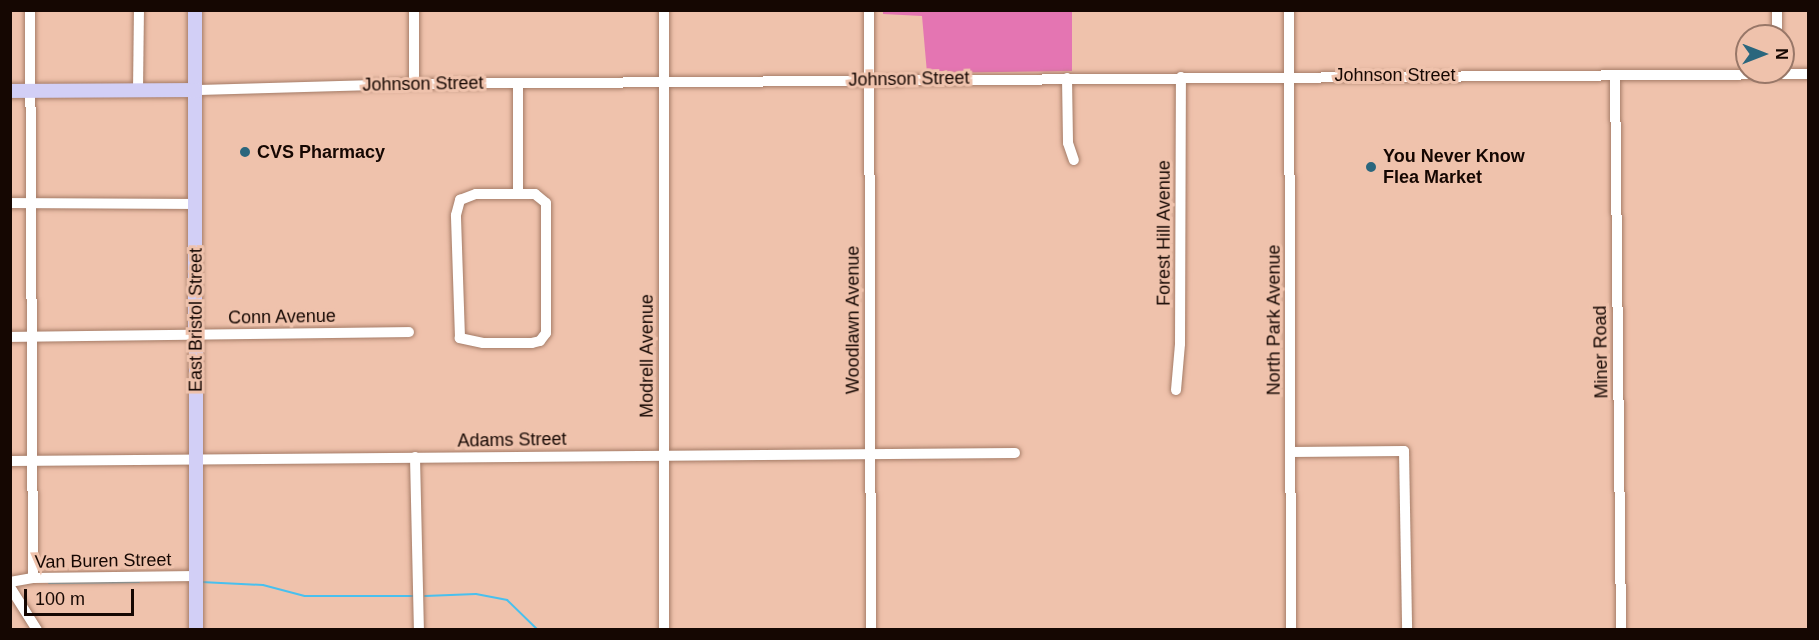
<!DOCTYPE html>
<html>
<head>
<meta charset="utf-8">
<style>
	body { margin:0 }
	#map { position:relative; width:1819px; height:640px; overflow:hidden; background:#efc2ac; font-family:Arial,sans-serif }
	div>[style] { position:absolute }
	.forest>* { inset:0; background:#e475b2 }
	.stream>* { height:2px; margin:-1px; padding:0 1px; transform-origin:1px; border-radius:1px; background:#49c0ee }
	.roads { filter:drop-shadow(0 0 2px #a47b66) drop-shadow(0 0 2px #a47b66) }
	.minor>* { height:10px; margin:-5px; padding:0 5px; transform-origin:5px; border-radius:5px; background:#fff }
	.major>* { height:14px; margin:-7px; padding:0 7px; transform-origin:7px; border-radius:7px; background:#d2cff6 }
	.dots>* { width:16px; height:16px; translate:-50% -50%; box-sizing:border-box; border:3px solid #efc2ac; border-radius:50% }
	span { translate:-50% -50%; white-space:nowrap; text-align:center; line-height:1.15; -webkit-text-stroke:6px #efc2ac; paint-order:stroke }
	.street-label { font-size:18px; color:#150702 }
	.poi-label { font-size:18px; color:#150702; font-weight:700 }
	.left { translate:0 -50%; text-align:left }
	.frame { position:absolute; inset:0; border:12px solid #150702; pointer-events:none }
	.north { position:absolute; left:1735px; top:24px; width:60px; height:60px; box-sizing:border-box; background:#efc2ac; border:2px solid #987768; border-radius:50%; rotate:90deg; font-size:16px; font-weight:700; line-height:24px; text-align:center; color:#150702 }
	.north::after { content:''; display:block; margin:auto; width:21px; height:27px; background:#2a667d; clip-path:polygon(50% 0,100% 100%,50% 72%,0 100%) }
	.scale { position:absolute; left:24px; top:589px; width:110px; height:27px; box-sizing:border-box; border:3px solid #150702; border-top:0; padding-left:8px; font-size:18px; line-height:21px; white-space:nowrap; color:#150702; -webkit-text-stroke:4px #efc2ac; paint-order:stroke }
</style>
</head>
<body>
<div id="map">
	<div class="forest">
		<i style="clip-path:polygon(883px 11px,1072px 11px,1072px 71px,927px 73px,922px 16px,883px 14px)"></i>
	</div>
	<div class="stream">
		<i style="left:201px;top:582px;width:62px;rotate:2.8deg"></i>
		<i style="left:263px;top:585px;width:43px;rotate:14.7deg"></i>
		<i style="left:305px;top:596px;width:108px"></i>
		<i style="left:49px;top:583px;width:90px;rotate:-0.6deg"></i>
		<i style="left:425px;top:596px;width:51px;rotate:-2.2deg"></i>
		<i style="left:476px;top:594px;width:32px;rotate:11deg"></i>
		<i style="left:507px;top:600px;width:43px;rotate:44.1deg"></i>
	</div>
	<div class="roads">
		<div class="minor">
			<i style="left:30px;top:10px;width:568px;rotate:89.7deg"></i>
			<i style="left:664px;top:10px;width:620px;rotate:90deg"></i>
			<i style="left:869px;top:10px;width:620px;rotate:89.82deg"></i>
			<i style="left:1289px;top:10px;width:620px;rotate:89.82deg"></i>
			<i style="left:1777px;top:36px;width:26px;rotate:-90deg"></i>
			<i style="left:1615px;top:75px;width:555px;rotate:89.38deg"></i>
			<i style="left:1067px;top:78px;width:65px;rotate:89.1deg"></i>
			<i style="left:1068px;top:143px;width:18px;rotate:71deg"></i>
			<i style="left:518px;top:83px;width:111px;rotate:90deg"></i>
			<i style="left:414px;top:84px;width:74px;rotate:-90deg"></i>
			<i style="left:138px;top:90px;width:80px;rotate:-89.3deg"></i>
			<i style="left:195px;top:90px;width:219px;rotate:-1.6deg"></i>
			<i style="left:414px;top:84px;width:1394px;rotate:-0.41deg"></i>
			<i style="left:535px;top:194px;width:14px;rotate:39deg"></i>
			<i style="left:546px;top:203px;width:130px;rotate:90deg"></i>
			<i style="left:546px;top:333px;width:10px;rotate:127deg"></i>
			<i style="left:540px;top:341px;width:8px;rotate:166deg"></i>
			<i style="left:532px;top:343px;width:49px;rotate:180deg"></i>
			<i style="left:483px;top:343px;width:24px;rotate:-168deg"></i>
			<i style="left:460px;top:338px;width:123px;rotate:-91.9deg"></i>
			<i style="left:456px;top:215px;width:16px;rotate:-75deg"></i>
			<i style="left:460px;top:200px;width:17px;rotate:-21deg"></i>
			<i style="left:476px;top:194px;width:59px"></i>
			<i style="left:10px;top:203px;width:186px;rotate:0.3deg"></i>
			<i style="left:10px;top:337px;width:399px;rotate:-0.7deg"></i>
			<i style="left:1176px;top:390px;width:46px;rotate:-85deg"></i>
			<i style="left:1180px;top:344px;width:267px;rotate:-89.8deg"></i>
			<i style="left:1291px;top:452px;width:113px;rotate:-0.5deg"></i>
			<i style="left:1404px;top:451px;width:179px;rotate:89deg"></i>
			<i style="left:415px;top:457px;width:173px;rotate:88.7deg"></i>
			<i style="left:10px;top:461px;width:1005px;rotate:-0.46deg"></i>
			<i style="left:10px;top:582px;width:23px;rotate:-10deg"></i>
			<i style="left:33px;top:578px;width:163px;rotate:-0.7deg"></i>
			<i style="left:10px;top:587px;width:51px;rotate:57.9deg"></i>
		</div>
		<div class="major">
			<i style="left:195px;top:10px;width:620px;rotate:89.91deg"></i>
			<i style="left:10px;top:91px;width:185px;rotate:-0.3deg"></i>
		</div>
	</div>
	<div class="dots">
		<i style="left:245px;top:152px;background:#2a667d"></i>
		<i style="left:1371px;top:167px;background:#2a667d"></i>
	</div>
	<div class="street-label">
		<span style="left:1395px;top:75px">Johnson Street</span>
		<span style="left:909px;top:79px;rotate:-1deg">Johnson Street</span>
		<span style="left:423px;top:84px;rotate:-1deg">Johnson Street</span>
		<span style="left:1164px;top:233px;rotate:-90deg">Forest Hill Avenue</span>
		<span style="left:282px;top:317px;rotate:-1deg">Conn Avenue</span>
		<span style="left:196px;top:320px;rotate:-90deg">East Bristol Street</span>
		<span style="left:853px;top:320px;rotate:-90deg">Woodlawn Avenue</span>
		<span style="left:1274px;top:320px;rotate:-90deg">North Park Avenue</span>
		<span style="left:1601px;top:352px;rotate:-91deg">Miner Road</span>
		<span style="left:647px;top:356px;rotate:-90deg">Modrell Avenue</span>
		<span style="left:512px;top:440px;rotate:-1deg">Adams Street</span>
		<span style="left:103px;top:561px;rotate:-1deg">Van Buren Street</span>
	</div>
	<div class="poi-label">
		<span class="left" style="left:257px;top:152px">CVS Pharmacy</span>
		<span class="left" style="left:1383px;top:167px">You Never Know<br>Flea Market</span>
	</div>
	<div class="frame"></div>
	<div class="north">N</div>
	<div class="scale">100 m</div>
</div>
</body>
</html>
